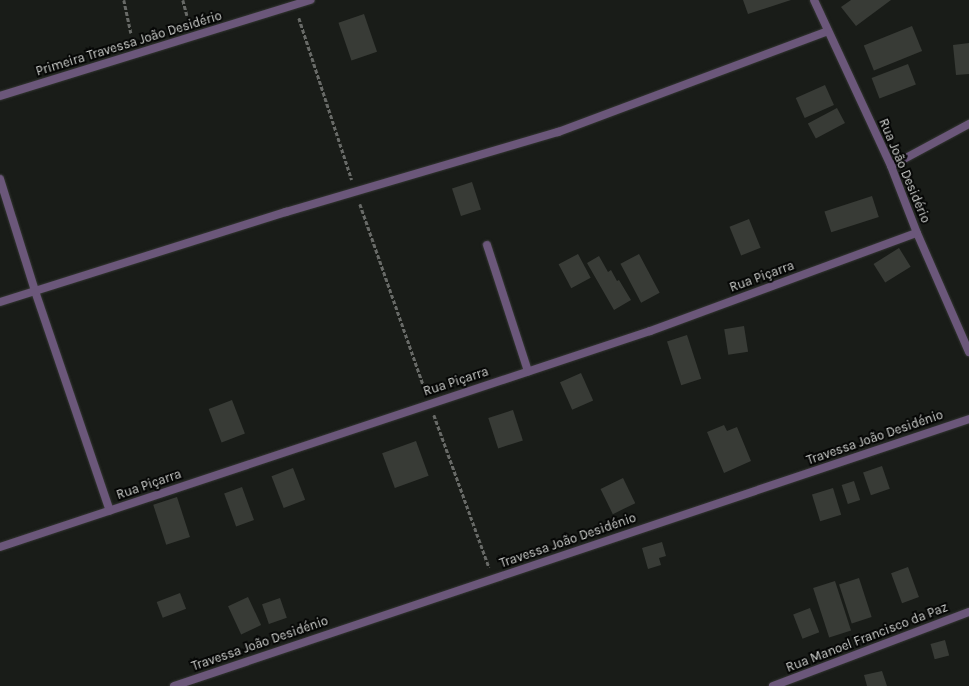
<!DOCTYPE html>
<html>
<head>
<meta charset="utf-8">
<style>
	body { margin:0 }
	#map { position:relative; width:969px; height:686px; overflow:hidden; background:#191c18; font-family:Karla,sans-serif }
	div>[style] { position:absolute }
	.building>* { inset:0; background:#383b36; transform-origin:0 0 }
	.path>* { height:2.5px; margin-top:-1.25px; transform-origin:0; background:repeating-linear-gradient(90deg,#686a67 0 4px,transparent 0 6px) }
	.roads { filter:drop-shadow(0 0 1px #333632) drop-shadow(0 0 1px #333632) }
	.minor>* { height:8px; margin:-4px; padding:0 4px; transform-origin:4px; border-radius:4px; background:#6b577a }
	span { translate:-50% -50%; white-space:nowrap; text-align:center; line-height:1.15; -webkit-text-stroke:4px #050605; paint-order:stroke }
	.street-label { font-size:13px; color:#d1d3d0 }
</style>
</head>
<body>
<div id="map">
	<div class="building">
		<i style="clip-path:polygon(743px 0,791px 0,748px 14px)"></i>
		<i style="clip-path:polygon(851px 0,891px 0,856px 26px,841px 7px)"></i>
		<i style="left:364px;top:14px;width:40px;height:27px;rotate:71deg"></i>
		<i style="left:912px;top:26px;width:27px;height:52px;rotate:68deg"></i>
		<i style="clip-path:polygon(969px 43px,969px 74px,956px 75px,953px 45px)"></i>
		<i style="left:908px;top:64px;width:22px;height:39px;rotate:69deg"></i>
		<i style="left:825px;top:85px;width:22px;height:32px;rotate:66deg"></i>
		<i style="left:837px;top:108px;width:17px;height:33px;rotate:62deg"></i>
		<i style="left:472px;top:182px;width:29px;height:21px;rotate:72deg"></i>
		<i style="left:872px;top:196px;width:22px;height:50px;rotate:72deg"></i>
		<i style="left:749px;top:219px;width:31px;height:21px;rotate:68deg"></i>
		<i style="left:899px;top:248px;width:22px;height:30px;rotate:58deg"></i>
		<i style="left:578px;top:254px;width:27px;height:22px;rotate:62deg"></i>
		<i style="left:639px;top:254px;width:44px;height:21px;rotate:62deg"></i>
		<i style="clip-path:polygon(599px 256px,608px 272px,611px 270px,617px 281px,619px 280px,631px 300px,614px 310px,587px 263px)"></i>
		<i style="left:744px;top:326px;width:26px;height:20px;rotate:81deg"></i>
		<i style="left:687px;top:335px;width:46px;height:21px;rotate:72deg"></i>
		<i style="left:581px;top:373px;width:30px;height:23px;rotate:66deg"></i>
		<i style="left:232px;top:400px;width:36px;height:25px;rotate:69deg"></i>
		<i style="left:513px;top:410px;width:32px;height:26px;rotate:72deg"></i>
		<i style="clip-path:polygon(724px 425px,727px 431px,737px 427px,751px 461px,724px 473px,707px 432px)"></i>
		<i style="left:416px;top:441px;width:37px;height:36px;rotate:70deg"></i>
		<i style="left:882px;top:466px;width:24px;height:20px;rotate:71deg"></i>
		<i style="left:293px;top:468px;width:34px;height:23px;rotate:69deg"></i>
		<i style="left:623px;top:478px;width:28px;height:25px;rotate:64deg"></i>
		<i style="left:854px;top:481px;width:20px;height:13px;rotate:72deg"></i>
		<i style="left:242px;top:487px;width:35px;height:19px;rotate:70deg"></i>
		<i style="left:833px;top:488px;width:28px;height:22px;rotate:73deg"></i>
		<i style="left:177px;top:497px;width:42px;height:25px;rotate:72deg"></i>
		<i style="clip-path:polygon(662px 542px,666px 556px,659px 558px,661px 565px,648px 569px,642px 548px)"></i>
		<i style="left:908px;top:567px;width:32px;height:18px;rotate:70deg"></i>
		<i style="left:859px;top:578px;width:41px;height:21px;rotate:72deg"></i>
		<i style="left:835px;top:581px;width:52px;height:23px;rotate:72deg"></i>
		<i style="left:180px;top:593px;width:17px;height:25px;rotate:69deg"></i>
		<i style="left:248px;top:597px;width:31px;height:22px;rotate:65deg"></i>
		<i style="left:280px;top:598px;width:21px;height:19px;rotate:71deg"></i>
		<i style="left:810px;top:608px;width:26px;height:18px;rotate:69deg"></i>
		<i style="left:945px;top:640px;width:16px;height:15px;rotate:75deg"></i>
		<i style="clip-path:polygon(882px 671px,887px 686px,867px 686px,864px 675px)"></i>
	</div>
	<div class="path">
		<i style="left:124px;top:0;width:34px;rotate:78deg"></i>
		<i style="left:183px;top:0;width:16px;rotate:75deg"></i>
		<i style="left:299px;top:18px;width:170px;rotate:71.9deg"></i>
		<i style="left:360px;top:204px;width:199px;rotate:70.7deg"></i>
		<i style="left:434px;top:415px;width:162px;rotate:70.1deg"></i>
	</div>
	<div class="roads">
		<div class="minor">
			<i style="left:814px;top:0;width:183px;rotate:65.1deg"></i>
			<i style="left:891px;top:166px;width:72px;rotate:68.8deg"></i>
			<i style="left:917px;top:233px;width:130px;rotate:66.4deg"></i>
			<i style="left:0;top:96px;width:325px;rotate:-17.2deg"></i>
			<i style="left:891px;top:166px;width:89px;rotate:-28.3deg"></i>
			<i style="left:0;top:179px;width:117px;rotate:72.6deg"></i>
			<i style="left:35px;top:291px;width:232px;rotate:71.2deg"></i>
			<i style="left:487px;top:245px;width:133px;rotate:72deg"></i>
			<i style="left:0;top:302px;width:300px;rotate:-17.5deg"></i>
			<i style="left:286px;top:212px;width:284px;rotate:-16.4deg"></i>
			<i style="left:558px;top:132px;width:288px;rotate:-20.5deg"></i>
			<i style="left:0;top:547px;width:685px;rotate:-18.38deg"></i>
			<i style="left:650px;top:331px;width:284px;rotate:-20.2deg"></i>
			<i style="left:174px;top:686px;width:839px;rotate:-18.56deg"></i>
			<i style="left:773px;top:686px;width:210px;rotate:-20.7deg"></i>
		</div>
	</div>
	<div class="street-label">
		<span style="left:129px;top:44px;rotate:-17deg">Primeira Travessa João Desidério</span>
		<span style="left:904px;top:171px;rotate:67deg">Rua João Desidério</span>
		<span style="left:762px;top:277px;rotate:-20deg">Rua Piçarra</span>
		<span style="left:456px;top:382px;rotate:-18deg">Rua Piçarra</span>
		<span style="left:875px;top:438px;rotate:-19deg">Travessa João Desidénio</span>
		<span style="left:149px;top:485px;rotate:-19deg">Rua Piçarra</span>
		<span style="left:568px;top:541px;rotate:-19deg">Travessa João Desidénio</span>
		<span style="left:867px;top:638px;rotate:-21deg">Rua Manoel Francisco da Paz</span>
		<span style="left:260px;top:644px;rotate:-19deg">Travessa João Desidénio</span>
	</div>
</div>
</body>
</html>
